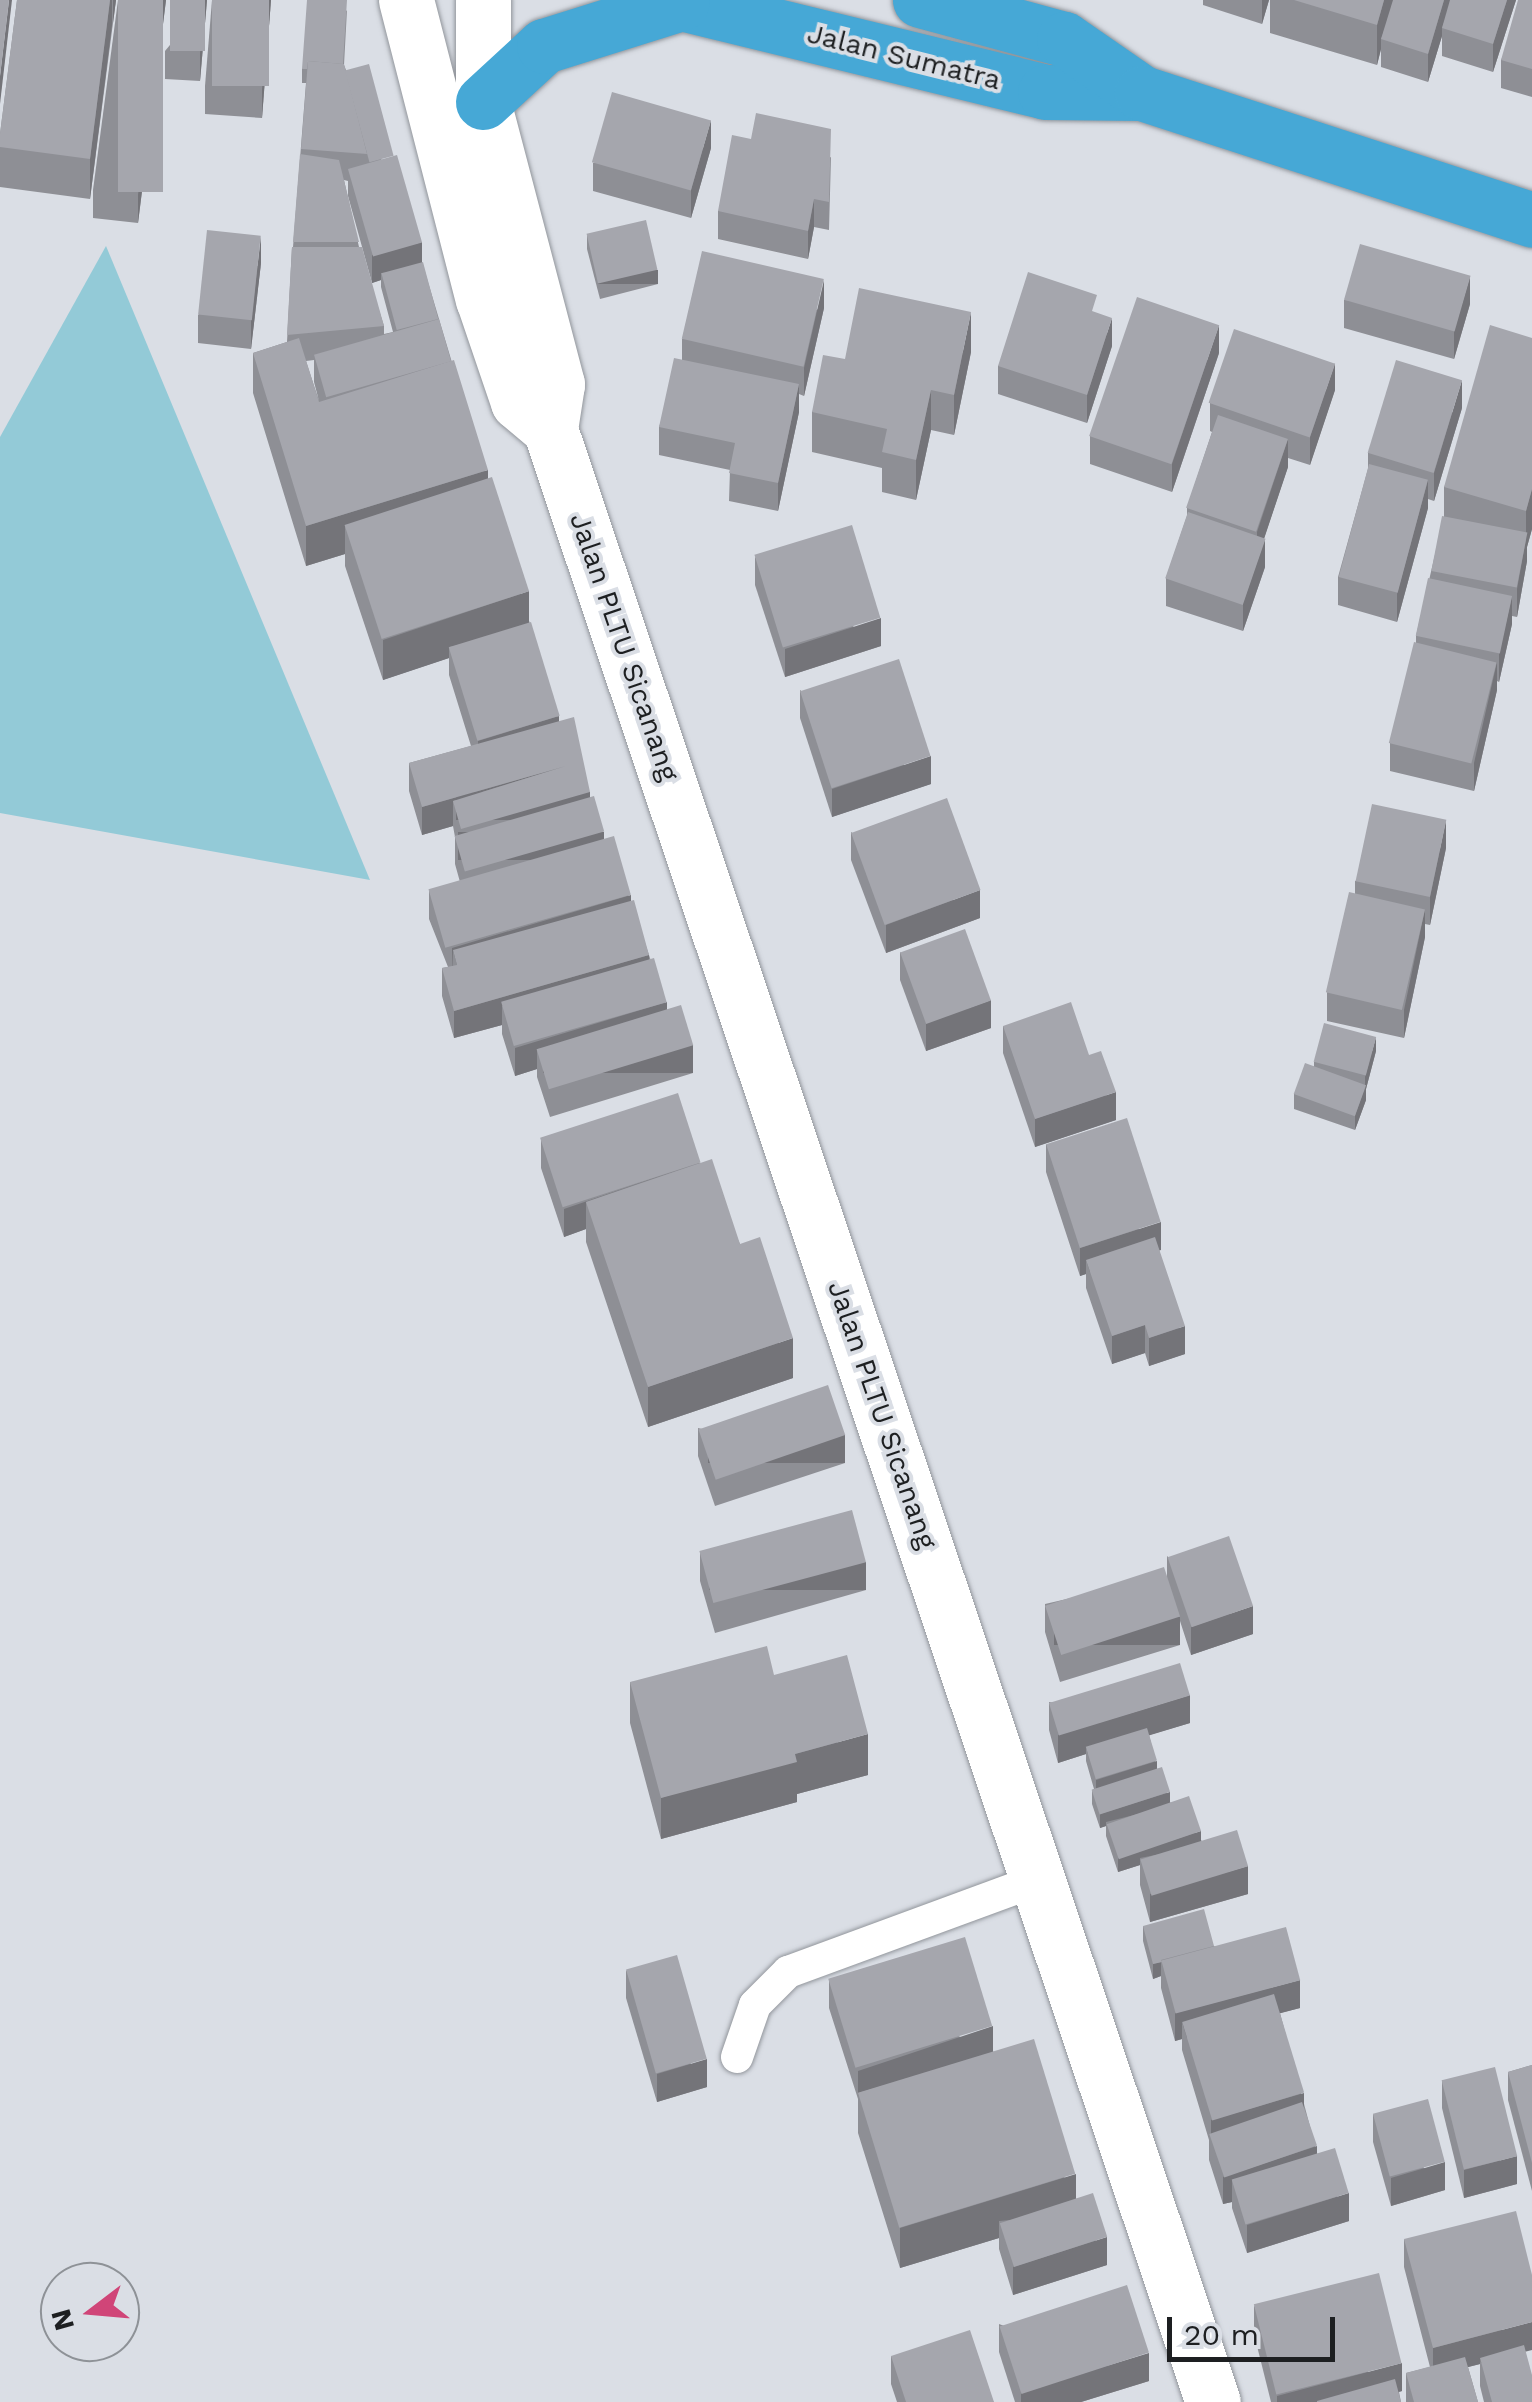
<!DOCTYPE html>
<html>
<head>
<meta charset="utf-8">
<style>
	body { margin:0 }
	#map { position:relative; width:1532px; height:2402px; overflow:hidden; background:#dadee5; font-family:"Work Sans",sans-serif }
	div>[style] { position:absolute }
	.water>* { inset:0; background:#93cad7 }
	.roads { filter:drop-shadow(0 0 2px #92969c) drop-shadow(0 0 2px #92969c) }
	.service>* { height:32px; margin:-16px; padding:0 16px; transform-origin:16px; border-radius:16px; background:#fff }
	.minor>* { height:55px; margin:-27.5px; padding:0 27.5px; transform-origin:27.5px; border-radius:27.5px; background:#fff }
	.trunk>* { height:55px; margin:-27.5px; padding:0 27.5px; transform-origin:27.5px; border-radius:27.5px; background:#46a8d6 }
	.wall>* { inset:0; background:#8e8f95 }
	.shaded-wall>* { inset:0; background:#747479; transform-origin:0 0 }
	.building>* { inset:0; background:#a5a6ad; transform-origin:0 0 }
	span { translate:-50% -50%; white-space:nowrap; text-align:center; line-height:1.15; -webkit-text-stroke:8px #dadee5; paint-order:stroke }
	.street-label { font-size:28px; color:#1d1f21 }
	.north { position:absolute; left:40px; top:2262px; width:100px; height:100px; box-sizing:border-box; background:#dadee5; border:2px solid #8e9297; border-radius:50%; rotate:254deg; font-size:28px; font-weight:700; line-height:40px; text-align:center; color:#1d1f21 }
	.north::after { content:''; display:block; margin:auto; width:35px; height:45px; background:#d04578; clip-path:polygon(50% 0,100% 100%,50% 72%,0 100%) }
	.scale { position:absolute; left:1167px; top:2317px; width:168px; height:45px; box-sizing:border-box; border:5px solid #1d1f21; border-top:0; padding-left:12px; font-size:30px; line-height:35px; white-space:nowrap; color:#1d1f21; -webkit-text-stroke:8px #dadee5; paint-order:stroke }
</style>
</head>
<body>
<div id="map">
	<div class="water">
		<i style="clip-path:polygon(106px 246px,370px 880px,0 813px,0 437px)"></i>
	</div>
	<div class="roads">
		<div class="service">
			<i style="left:737px;top:2057px;width:55px;rotate:-70.9deg"></i>
			<i style="left:755px;top:2005px;width:47px;rotate:-45deg"></i>
			<i style="left:788px;top:1972px;width:266px;rotate:-20.2deg"></i>
		</div>
		<div class="minor">
			<i style="left:406px;top:0;width:309px;rotate:75.6deg"></i>
			<i style="left:483px;top:299px;width:109px;rotate:71.2deg"></i>
			<i style="left:518px;top:402px;width:42px;rotate:40.2deg"></i>
			<i style="left:483px;top:0;width:102px;rotate:90deg"></i>
			<i style="left:483px;top:102px;width:292px;rotate:75.3deg"></i>
			<i style="left:557px;top:384px;width:46px;rotate:98.8deg"></i>
			<i style="left:550px;top:429px;width:2081px;rotate:71.43deg"></i>
		</div>
		<div class="trunk">
			<i style="left:669px;top:0;width:387px;rotate:13.7deg"></i>
			<i style="left:1045px;top:92px;width:97px;rotate:0.6deg"></i>
			<i style="left:920px;top:0;width:149px;rotate:15.2deg"></i>
			<i style="left:1064px;top:39px;width:95px;rotate:34.7deg"></i>
			<i style="left:1142px;top:93px;width:410px;rotate:18deg"></i>
			<i style="left:483px;top:102px;width:83px;rotate:-42.6deg"></i>
			<i style="left:544px;top:46px;width:144px;rotate:-17.4deg"></i>
		</div>
	</div>
	<div class="wall">
		<i style="clip-path:polygon(17px 0,116px 0,90px 199px,0 187px,0 134px)"></i>
		<i style="clip-path:polygon(118px 0,166px 0,138px 223px,93px 218px,93px 190px)"></i>
		<i style="clip-path:polygon(207px 0,200px 81px,165px 79px,165px 51px)"></i>
		<i style="clip-path:polygon(212px 0,271px 0,262px 118px,205px 114px,205px 86px)"></i>
		<i style="clip-path:polygon(1203px 0,1269px 0,1262px 24px,1203px 5px)"></i>
		<i style="clip-path:polygon(1270px 0,1516px 0,1493px 72px,1442px 56px,1442px 36px,1428px 82px,1381px 67px,1381px 49px,1377px 65px,1270px 33px)"></i>
		<i style="clip-path:polygon(1532px 0,1532px 97px,1501px 88px,1501px 60px)"></i>
		<i style="clip-path:polygon(evenodd,347px 10px,344px 65px,422px 262px,559px 721px,590px 797px,604px 839px,631px 901px,667px 1009px,693px 1073px,550px 1117px,537px 1077px,537px 1069px,515px 1076px,502px 1034px,502px 1025px,454px 1038px,442px 996px,442px 968px,448px 967px,429px 919px,429px 891px,460px 882px,455px 864px,455px 837px,453px 826px,422px 835px,409px 791px,409px 763px,471px 746px,449px 675px,449px 658px,383px 680px,345px 566px,345px 554px,306px 566px,253px 393px,253px 353px,287px 342px,292px 247px,293px 247px,306px 83px,302px 83px,302px 69px,347px 10px,344px 180px,348px 181px,348px 196px,372px 283px,381px 280px,381px 287px,393px 332px,384px 334px,384px 326px,359px 247px,344px 180px,347px 10px,314px 360px,314px 382px,319px 401px,306px 361px,314px 360px)"></i>
		<i style="clip-path:polygon(711px 148px,691px 218px,593px 191px,593px 163px)"></i>
		<i style="clip-path:polygon(831px 157px,829px 230px,814px 227px,808px 259px,718px 239px,718px 211px)"></i>
		<i style="clip-path:polygon(587px 235px,658px 284px,600px 299px,587px 249px)"></i>
		<i style="clip-path:polygon(261px 263px,251px 349px,198px 343px,198px 315px)"></i>
		<i style="clip-path:polygon(1344px 300px,1470px 304px,1454px 359px,1344px 328px)"></i>
		<i style="clip-path:polygon(824px 308px,804px 396px,799px 394px,799px 412px,778px 511px,729px 501px,730px 470px,659px 455px,659px 427px,682px 360px,682px 339px)"></i>
		<i style="clip-path:polygon(1097px 313px,1112px 346px,1087px 423px,998px 394px,998px 366px)"></i>
		<i style="clip-path:polygon(1532px 338px,1532px 529px,1527px 547px,1527px 561px,1517px 617px,1512px 616px,1512px 624px,1499px 682px,1497px 681px,1497px 690px,1474px 791px,1390px 771px,1390px 743px,1416px 643px,1416px 636px,1444px 516px,1444px 487px)"></i>
		<i style="clip-path:polygon(971px 352px,954px 435px,931px 430px,916px 500px,882px 492px,882px 468px,812px 452px,812px 412px,845px 359px)"></i>
		<i style="clip-path:polygon(1219px 353px,1172px 492px,1090px 464px,1090px 436px)"></i>
		<i style="clip-path:polygon(1335px 390px,1310px 465px,1288px 458px,1288px 467px,1264px 538px,1265px 567px,1243px 631px,1166px 606px,1166px 578px,1187px 516px,1187px 508px,1212px 432px,1210px 431px,1210px 403px)"></i>
		<i style="clip-path:polygon(1462px 408px,1434px 501px,1428px 499px,1428px 508px,1397px 622px,1338px 605px,1338px 577px,1368px 469px,1368px 453px)"></i>
		<i style="clip-path:polygon(755px 557px,881px 646px,785px 677px,755px 585px)"></i>
		<i style="clip-path:polygon(800px 690px,931px 784px,832px 817px,800px 718px)"></i>
		<i style="clip-path:polygon(851px 832px,980px 918px,886px 953px,851px 860px)"></i>
		<i style="clip-path:polygon(1446px 848px,1430px 925px,1425px 924px,1425px 937px,1404px 1038px,1327px 1021px,1327px 993px,1355px 894px,1355px 881px)"></i>
		<i style="clip-path:polygon(900px 952px,991px 1028px,926px 1051px,900px 980px)"></i>
		<i style="clip-path:polygon(1003px 1026px,1089px 1055px,1116px 1120px,1035px 1147px,1003px 1053px)"></i>
		<i style="clip-path:polygon(1376px 1051px,1366px 1089px,1366px 1100px,1355px 1130px,1294px 1109px,1294px 1094px,1314px 1066px,1314px 1062px)"></i>
		<i style="clip-path:polygon(541px 1140px,701px 1163px,740px 1244px,793px 1378px,648px 1427px,586px 1242px,586px 1229px,564px 1237px,541px 1168px)"></i>
		<i style="clip-path:polygon(1046px 1144px,1161px 1250px,1159px 1250px,1185px 1354px,1149px 1366px,1145px 1353px,1112px 1364px,1086px 1288px,1086px 1274px,1080px 1276px,1046px 1172px)"></i>
		<i style="clip-path:polygon(698px 1428px,845px 1463px,715px 1506px,698px 1456px)"></i>
		<i style="clip-path:polygon(700px 1553px,866px 1590px,715px 1633px,700px 1581px)"></i>
		<i style="clip-path:polygon(1167px 1556px,1253px 1634px,1191px 1655px,1180px 1621px,1180px 1645px,1060px 1682px,1045px 1632px,1045px 1604px,1167px 1576px)"></i>
		<i style="clip-path:polygon(774px 1675px,868px 1775px,797px 1794px,797px 1802px,661px 1839px,630px 1723px,630px 1682px)"></i>
		<i style="clip-path:polygon(1049px 1702px,1190px 1723px,1149px 1735px,1157px 1768px,1170px 1802px,1201px 1840px,1248px 1894px,1150px 1922px,1140px 1885px,1140px 1865px,1118px 1872px,1106px 1836px,1106px 1826px,1100px 1828px,1092px 1804px,1092px 1790px,1094px 1789px,1086px 1761px,1086px 1754px,1058px 1763px,1049px 1730px)"></i>
		<i style="clip-path:polygon(1143px 1926px,1214px 1946px,1300px 2008px,1280px 2013px,1317px 2153px,1349px 2221px,1247px 2253px,1232px 2208px,1232px 2202px,1223px 2204px,1209px 2160px,1209px 2140px,1182px 2050px,1182px 2039px,1175px 2041px,1161px 1988px,1161px 1976px,1153px 1979px,1143px 1941px)"></i>
		<i style="clip-path:polygon(626px 1970px,707px 2087px,657px 2102px,626px 1998px)"></i>
		<i style="clip-path:polygon(829px 1980px,993px 2051px,1076px 2198px,1107px 2265px,1013px 2295px,999px 2249px,999px 2238px,900px 2268px,858px 2133px,858px 2099px,829px 2008px)"></i>
		<i style="clip-path:polygon(1532px 2065px,1532px 2191px,1508px 2100px,1508px 2072px)"></i>
		<i style="clip-path:polygon(1442px 2080px,1517px 2184px,1464px 2198px,1442px 2108px)"></i>
		<i style="clip-path:polygon(1373px 2114px,1445px 2190px,1391px 2206px,1373px 2142px)"></i>
		<i style="clip-path:polygon(1404px 2239px,1525px 2352px,1532px 2402px,1484px 2402px,1480px 2386px,1480px 2364px,1468px 2367px,1478px 2402px,1406px 2402px,1406px 2373px,1430px 2367px,1404px 2267px)"></i>
		<i style="clip-path:polygon(1254px 2306px,1402px 2391px,1399px 2392px,1401px 2402px,1271px 2402px,1254px 2334px)"></i>
		<i style="clip-path:polygon(999px 2324px,1149px 2381px,1081px 2402px,1015px 2402px,999px 2352px)"></i>
		<i style="clip-path:polygon(891px 2356px,994px 2402px,897px 2402px,891px 2384px)"></i>
	</div>
	<div class="shaded-wall">
		<i style="clip-path:polygon(9px 0,12px 0,0 104px,0 76px)"></i>
		<i style="clip-path:polygon(110px 0,112px 0,112px 25px,90px 199px,90px 159px)"></i>
		<i style="clip-path:polygon(113px 0,116px 0,113px 23px)"></i>
		<i style="clip-path:polygon(163px 0,166px 0,138px 223px,138px 195px)"></i>
		<i style="clip-path:polygon(205px 0,207px 0,200px 81px,200px 53px)"></i>
		<i style="clip-path:polygon(269px 0,271px 0,262px 118px,262px 90px)"></i>
		<i style="clip-path:polygon(1262px 0,1269px 0,1262px 24px)"></i>
		<i style="clip-path:polygon(1384px 0,1396px 0,1381px 39px,1381px 49px,1377px 65px,1377px 25px)"></i>
		<i style="clip-path:polygon(1444px 0,1452px 0,1442px 28px,1442px 36px,1428px 82px,1428px 54px)"></i>
		<i style="clip-path:polygon(1507px 0,1516px 0,1493px 72px,1493px 44px)"></i>
		<i style="clip-path:polygon(711px 120px,711px 148px,691px 218px,691px 190px)"></i>
		<i style="clip-path:polygon(814px 199px,814px 227px,808px 259px,808px 231px)"></i>
		<i style="clip-path:polygon(261px 236px,261px 263px,251px 349px,251px 321px)"></i>
		<i style="clip-path:polygon(422px 242px,422px 270px,381px 273px,381px 280px,372px 283px,372px 255px)"></i>
		<i style="left:658px;top:270px;width:14px;height:60px;rotate:90deg"></i>
		<i style="clip-path:polygon(1470px 276px,1470px 304px,1454px 359px,1454px 331px)"></i>
		<i style="clip-path:polygon(824px 280px,824px 308px,804px 396px,804px 368px)"></i>
		<i style="clip-path:polygon(971px 312px,971px 352px,954px 435px,954px 395px)"></i>
		<i style="clip-path:polygon(1112px 318px,1112px 346px,1087px 423px,1087px 395px)"></i>
		<i style="clip-path:polygon(1219px 325px,1219px 353px,1172px 492px,1172px 464px)"></i>
		<i style="clip-path:polygon(1335px 363px,1335px 390px,1310px 465px,1310px 437px)"></i>
		<i style="clip-path:polygon(1462px 380px,1462px 408px,1434px 501px,1434px 473px)"></i>
		<i style="clip-path:polygon(799px 384px,799px 412px,778px 511px,778px 483px)"></i>
		<i style="clip-path:polygon(931px 390px,931px 430px,916px 500px,916px 460px)"></i>
		<i style="clip-path:polygon(1288px 439px,1288px 467px,1257px 560px,1257px 532px)"></i>
		<i style="clip-path:polygon(488px 470px,488px 510px,345px 526px,345px 554px,306px 566px,306px 526px)"></i>
		<i style="clip-path:polygon(1428px 480px,1428px 508px,1397px 622px,1397px 594px)"></i>
		<i style="clip-path:polygon(1532px 489px,1532px 529px,1527px 547px,1527px 561px,1517px 617px,1517px 589px,1526px 539px,1526px 511px)"></i>
		<i style="clip-path:polygon(1265px 539px,1265px 567px,1243px 631px,1243px 603px)"></i>
		<i style="clip-path:polygon(529px 591px,529px 631px,449px 647px,449px 658px,383px 680px,383px 640px)"></i>
		<i style="clip-path:polygon(1512px 596px,1512px 624px,1499px 682px,1499px 654px)"></i>
		<i style="clip-path:polygon(881px 618px,881px 646px,785px 677px,785px 649px)"></i>
		<i style="clip-path:polygon(1497px 662px,1497px 690px,1474px 791px,1474px 763px)"></i>
		<i style="clip-path:polygon(559px 716px,559px 744px,478px 769px,478px 741px)"></i>
		<i style="clip-path:polygon(931px 756px,931px 784px,832px 817px,832px 789px)"></i>
		<i style="clip-path:polygon(566px 766px,453px 801px,453px 826px,422px 835px,422px 807px)"></i>
		<i style="left:590px;top:792px;width:28px;height:134px;rotate:90deg"></i>
		<i style="clip-path:polygon(1446px 820px,1446px 848px,1430px 925px,1430px 897px)"></i>
		<i style="left:604px;top:832px;width:28px;height:146px;rotate:90deg"></i>
		<i style="clip-path:polygon(980px 890px,980px 918px,886px 953px,886px 925px)"></i>
		<i style="clip-path:polygon(631px 895px,631px 923px,457px 965px,453px 950px,452px 976px,452px 948px)"></i>
		<i style="clip-path:polygon(1425px 909px,1425px 937px,1404px 1038px,1404px 1010px)"></i>
		<i style="clip-path:polygon(649px 955px,649px 983px,502px 1006px,502px 1025px,454px 1038px,454px 1011px)"></i>
		<i style="clip-path:polygon(991px 1000px,991px 1028px,926px 1051px,926px 1023px)"></i>
		<i style="clip-path:polygon(667px 1002px,667px 1030px,537px 1049px,537px 1069px,515px 1076px,515px 1048px)"></i>
		<i style="clip-path:polygon(1376px 1037px,1376px 1051px,1366px 1089px,1366px 1100px,1355px 1130px,1355px 1116px,1365px 1087px,1365px 1077px)"></i>
		<i style="left:693px;top:1045px;width:28px;height:150px;rotate:90deg"></i>
		<i style="clip-path:polygon(1116px 1092px,1116px 1120px,1035px 1147px,1035px 1119px)"></i>
		<i style="clip-path:polygon(701px 1162px,586px 1202px,586px 1229px,564px 1237px,564px 1209px)"></i>
		<i style="clip-path:polygon(1161px 1222px,1161px 1250px,1090px 1272px,1086px 1260px,1086px 1274px,1080px 1276px,1080px 1248px)"></i>
		<i style="clip-path:polygon(1145px 1325px,1145px 1353px,1112px 1364px,1112px 1336px)"></i>
		<i style="clip-path:polygon(1185px 1326px,1185px 1354px,1149px 1366px,1149px 1338px)"></i>
		<i style="clip-path:polygon(793px 1338px,793px 1378px,648px 1427px,648px 1387px)"></i>
		<i style="left:845px;top:1435px;width:28px;height:137px;rotate:90deg"></i>
		<i style="left:866px;top:1562px;width:28px;height:157px;rotate:90deg"></i>
		<i style="clip-path:polygon(1253px 1606px,1253px 1634px,1191px 1655px,1191px 1627px)"></i>
		<i style="left:1180px;top:1617px;width:28px;height:126px;rotate:90deg"></i>
		<i style="clip-path:polygon(1190px 1695px,1190px 1723px,1088px 1754px,1086px 1747px,1086px 1754px,1058px 1763px,1058px 1735px)"></i>
		<i style="clip-path:polygon(868px 1734px,868px 1775px,797px 1794px,797px 1802px,661px 1839px,661px 1798px,795px 1754px)"></i>
		<i style="clip-path:polygon(1157px 1761px,1157px 1776px,1096px 1794px,1096px 1780px)"></i>
		<i style="clip-path:polygon(1170px 1792px,1170px 1806px,1106px 1822px,1106px 1826px,1100px 1828px,1100px 1814px)"></i>
		<i style="clip-path:polygon(1201px 1831px,1201px 1846px,1140px 1858px,1140px 1865px,1118px 1872px,1118px 1858px)"></i>
		<i style="clip-path:polygon(1248px 1866px,1248px 1894px,1150px 1922px,1150px 1894px)"></i>
		<i style="clip-path:polygon(1161px 1962px,1161px 1976px,1153px 1979px,1153px 1964px)"></i>
		<i style="clip-path:polygon(1300px 1980px,1300px 2008px,1187px 2038px,1182px 2022px,1182px 2039px,1175px 2041px,1175px 2013px)"></i>
		<i style="clip-path:polygon(993px 2026px,993px 2054px,858px 2093px,858px 2099px,858px 2071px)"></i>
		<i style="clip-path:polygon(707px 2059px,707px 2087px,657px 2102px,657px 2074px)"></i>
		<i style="clip-path:polygon(1304px 2093px,1304px 2121px,1211px 2139px,1211px 2120px)"></i>
		<i style="clip-path:polygon(1317px 2146px,1317px 2174px,1232px 2180px,1232px 2202px,1223px 2204px,1223px 2177px)"></i>
		<i style="clip-path:polygon(1517px 2156px,1517px 2184px,1464px 2198px,1464px 2170px)"></i>
		<i style="clip-path:polygon(1445px 2162px,1445px 2190px,1391px 2206px,1391px 2178px)"></i>
		<i style="clip-path:polygon(1076px 2174px,1076px 2214px,999px 2221px,999px 2238px,900px 2268px,900px 2228px)"></i>
		<i style="clip-path:polygon(1349px 2193px,1349px 2221px,1247px 2253px,1247px 2225px)"></i>
		<i style="clip-path:polygon(1107px 2237px,1107px 2265px,1013px 2295px,1013px 2267px)"></i>
		<i style="clip-path:polygon(1532px 2322px,1532px 2350px,1481px 2363px,1480px 2358px,1480px 2364px,1433px 2376px,1433px 2348px)"></i>
		<i style="clip-path:polygon(1149px 2353px,1149px 2381px,1081px 2402px,1021px 2402px,1021px 2392px)"></i>
		<i style="clip-path:polygon(1402px 2363px,1402px 2391px,1359px 2402px,1277px 2402px,1277px 2396px)"></i>
	</div>
	<div class="building">
		<i style="clip-path:polygon(0 0,9px 0,0 76px)"></i>
		<i style="clip-path:polygon(17px 0,110px 0,90px 159px,0 147px,0 134px)"></i>
		<i style="left:118px;top:0;width:45px;height:192px"></i>
		<i style="left:170px;top:0;width:35px;height:51px"></i>
		<i style="left:212px;top:0;width:57px;height:86px"></i>
		<i style="clip-path:polygon(307px 0,347px 0,343px 64px,308px 61px,307px 69px,302px 69px)"></i>
		<i style="clip-path:polygon(1294px 0,1384px 0,1377px 25px)"></i>
		<i style="clip-path:polygon(1393px 0,1444px 0,1428px 54px,1381px 39px)"></i>
		<i style="clip-path:polygon(1450px 0,1507px 0,1493px 44px,1442px 28px)"></i>
		<i style="clip-path:polygon(1518px 0,1532px 0,1532px 69px,1501px 60px)"></i>
		<i style="clip-path:polygon(308px 61px,344px 64px,367px 154px,301px 149px)"></i>
		<i style="left:369px;top:64px;width:95px;height:25px;rotate:75deg"></i>
		<i style="left:612px;top:92px;width:103px;height:73px;rotate:16deg"></i>
		<i style="clip-path:polygon(756px 113px,831px 129px,829px 202px,814px 199px,808px 231px,718px 211px,732px 135px,751px 139px)"></i>
		<i style="clip-path:polygon(300px 154px,339px 160px,359px 242px,293px 242px)"></i>
		<i style="left:397px;top:155px;width:91px;height:51px;rotate:74deg"></i>
		<i style="left:646px;top:220px;width:51px;height:61px;rotate:77deg"></i>
		<i style="left:207px;top:230px;width:54px;height:85px;rotate:6deg"></i>
		<i style="left:1360px;top:244px;width:115px;height:58px;rotate:16deg"></i>
		<i style="clip-path:polygon(292px 247px,362px 247px,384px 326px,287px 335px)"></i>
		<i style="left:702px;top:251px;width:125px;height:90px;rotate:13deg"></i>
		<i style="left:423px;top:262px;width:59px;height:43px;rotate:75deg"></i>
		<i style="clip-path:polygon(1028px 272px,1097px 295px,1092px 311px,1112px 318px,1087px 395px,998px 366px)"></i>
		<i style="clip-path:polygon(859px 288px,971px 312px,954px 395px,931px 390px,916px 460px,882px 452px,887px 429px,812px 412px,823px 355px,845px 359px)"></i>
		<i style="left:1137px;top:297px;width:87px;height:147px;rotate:19deg"></i>
		<i style="left:439px;top:319px;width:44px;height:130px;rotate:74deg"></i>
		<i style="clip-path:polygon(1490px 325px,1532px 338px,1532px 489px,1526px 511px,1444px 487px)"></i>
		<i style="left:1234px;top:329px;width:107px;height:78px;rotate:19deg"></i>
		<i style="clip-path:polygon(299px 338px,319px 402px,454px 360px,488px 470px,306px 526px,253px 353px)"></i>
		<i style="clip-path:polygon(674px 358px,799px 384px,778px 483px,729px 473px,735px 443px,659px 427px)"></i>
		<i style="left:1396px;top:360px;width:69px;height:97px;rotate:17deg"></i>
		<i style="left:1218px;top:415px;width:74px;height:98px;rotate:19deg"></i>
		<i style="left:1369px;top:464px;width:61px;height:117px;rotate:15deg"></i>
		<i style="left:492px;top:477px;width:120px;height:155px;rotate:72deg"></i>
		<i style="left:1188px;top:512px;width:82px;height:70px;rotate:19deg"></i>
		<i style="left:1442px;top:516px;width:87px;height:56px;rotate:11deg"></i>
		<i style="left:852px;top:525px;width:97px;height:102px;rotate:73deg"></i>
		<i style="left:1428px;top:578px;width:86px;height:59px;rotate:12deg"></i>
		<i style="left:531px;top:622px;width:98px;height:86px;rotate:73deg"></i>
		<i style="left:1414px;top:642px;width:85px;height:104px;rotate:14deg"></i>
		<i style="left:899px;top:659px;width:102px;height:104px;rotate:72deg"></i>
		<i style="clip-path:polygon(574px 717px,590px 792px,461px 829px,453px 801px,566px 766px,422px 807px,409px 763px)"></i>
		<i style="left:594px;top:796px;width:37px;height:145px;rotate:74deg"></i>
		<i style="left:947px;top:798px;width:98px;height:102px;rotate:70deg"></i>
		<i style="left:1372px;top:804px;width:76px;height:79px;rotate:12deg"></i>
		<i style="left:614px;top:836px;width:61px;height:193px;rotate:74deg"></i>
		<i style="left:1349px;top:892px;width:78px;height:103px;rotate:13deg"></i>
		<i style="clip-path:polygon(634px 900px,649px 955px,454px 1011px,442px 968px,457px 965px,453px 950px)"></i>
		<i style="left:965px;top:929px;width:76px;height:69px;rotate:70deg"></i>
		<i style="left:654px;top:958px;width:46px;height:159px;rotate:74deg"></i>
		<i style="clip-path:polygon(1071px 1002px,1089px 1055px,1101px 1051px,1116px 1092px,1035px 1119px,1003px 1026px)"></i>
		<i style="left:681px;top:1005px;width:42px;height:151px;rotate:73deg"></i>
		<i style="left:1324px;top:1023px;width:54px;height:40px;rotate:15deg"></i>
		<i style="left:1305px;top:1063px;width:65px;height:33px;rotate:20deg"></i>
		<i style="left:678px;top:1093px;width:73px;height:145px;rotate:72deg"></i>
		<i style="left:1127px;top:1118px;width:109px;height:85px;rotate:72deg"></i>
		<i style="clip-path:polygon(712px 1159px,740px 1244px,760px 1237px,793px 1338px,648px 1387px,586px 1202px)"></i>
		<i style="clip-path:polygon(1155px 1237px,1185px 1326px,1149px 1338px,1145px 1325px,1112px 1336px,1086px 1260px)"></i>
		<i style="left:828px;top:1385px;width:53px;height:137px;rotate:71deg"></i>
		<i style="left:852px;top:1510px;width:54px;height:158px;rotate:75deg"></i>
		<i style="left:1229px;top:1536px;width:74px;height:65px;rotate:71deg"></i>
		<i style="left:1164px;top:1567px;width:52px;height:125px;rotate:72deg"></i>
		<i style="clip-path:polygon(767px 1646px,774px 1675px,847px 1655px,868px 1734px,795px 1754px,797px 1762px,661px 1798px,630px 1682px)"></i>
		<i style="left:1180px;top:1663px;width:34px;height:137px;rotate:73deg"></i>
		<i style="left:1147px;top:1728px;width:34px;height:64px;rotate:73deg"></i>
		<i style="left:1162px;top:1767px;width:26px;height:74px;rotate:72deg"></i>
		<i style="left:1189px;top:1796px;width:37px;height:87px;rotate:71deg"></i>
		<i style="left:1237px;top:1830px;width:38px;height:101px;rotate:73deg"></i>
		<i style="clip-path:polygon(1204px 1909px,1214px 1946px,1161px 1960px,1162px 1962px,1153px 1964px,1143px 1926px)"></i>
		<i style="left:1286px;top:1927px;width:55px;height:129px;rotate:75deg"></i>
		<i style="left:965px;top:1937px;width:93px;height:143px;rotate:73deg"></i>
		<i style="left:677px;top:1955px;width:108px;height:53px;rotate:74deg"></i>
		<i style="left:1274px;top:1994px;width:103px;height:96px;rotate:73deg"></i>
		<i style="left:1034px;top:2039px;width:141px;height:184px;rotate:73deg"></i>
		<i style="clip-path:polygon(1532px 2065px,1532px 2163px,1508px 2072px)"></i>
		<i style="left:1495px;top:2067px;width:92px;height:55px;rotate:76deg"></i>
		<i style="left:1428px;top:2099px;width:65px;height:57px;rotate:75deg"></i>
		<i style="left:1302px;top:2102px;width:46px;height:98px;rotate:71deg"></i>
		<i style="left:1335px;top:2148px;width:47px;height:108px;rotate:73deg"></i>
		<i style="left:1093px;top:2193px;width:46px;height:98px;rotate:72deg"></i>
		<i style="clip-path:polygon(1516px 2211px,1532px 2275px,1532px 2322px,1433px 2348px,1404px 2239px)"></i>
		<i style="left:1379px;top:2273px;width:93px;height:129px;rotate:76deg"></i>
		<i style="left:1127px;top:2285px;width:71px;height:134px;rotate:72deg"></i>
		<i style="clip-path:polygon(970px 2330px,994px 2402px,906px 2402px,891px 2356px)"></i>
		<i style="clip-path:polygon(1524px 2345px,1532px 2375px,1532px 2402px,1492px 2402px,1480px 2358px)"></i>
		<i style="clip-path:polygon(1465px 2357px,1478px 2402px,1414px 2402px,1406px 2373px)"></i>
		<i style="clip-path:polygon(1395px 2379px,1401px 2402px,1317px 2402px,1317px 2401px)"></i>
	</div>
	<div class="street-label">
		<span style="left:904px;top:57px;rotate:14deg">Jalan Sumatra</span>
		<span style="left:624px;top:647px;rotate:71deg">Jalan PLTU Sicanang</span>
		<span style="left:882px;top:1415px;rotate:71deg">Jalan PLTU Sicanang</span>
	</div>
	<div class="north">N</div>
	<div class="scale">20 m</div>
</div>
</body>
</html>
